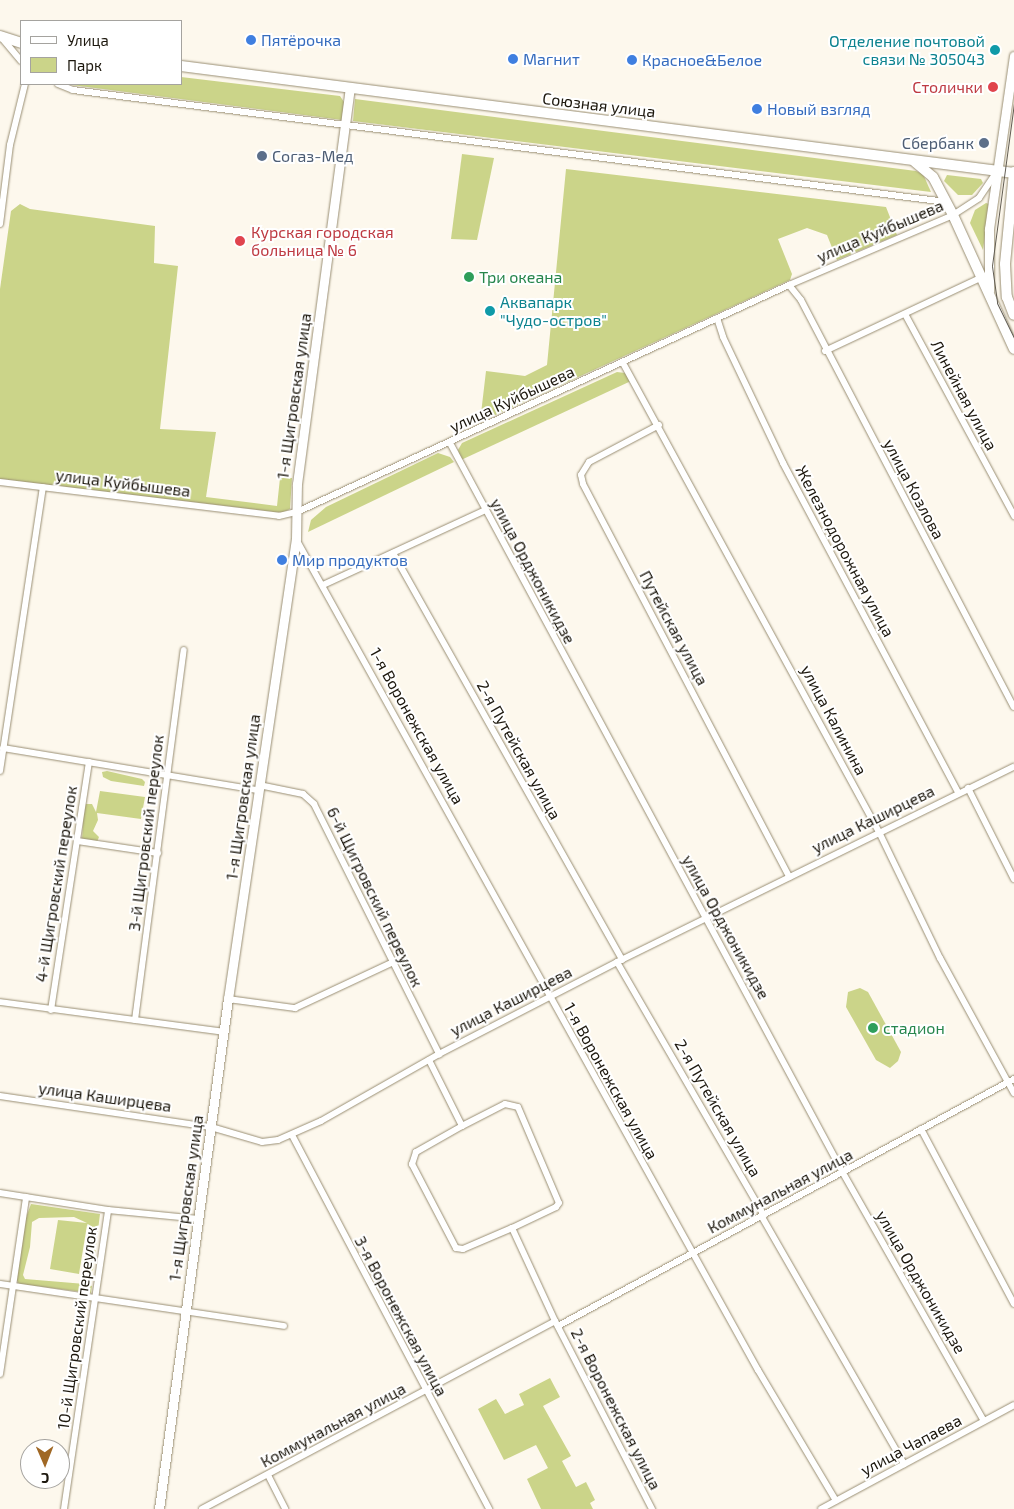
<!DOCTYPE html>
<html>
<head>
<meta charset="utf-8">
<style>
	body { margin:0 }
	#map { position:relative; width:1014px; height:1509px; overflow:hidden; background:#fdf8ed; font-family:"Exo 2",sans-serif }
	div>[style] { position:absolute }
	.green>* { inset:0; background:#cbd489 }
	.roads { filter:drop-shadow(0 0 1px #998e73) drop-shadow(0 0 1px #998e73) }
	.street>* { height:6px; margin:-3px; padding:0 3px; transform-origin:3px; border-radius:3px; background:#fff }
	.secondary>* { height:9px; margin:-4.5px; padding:0 4.5px; transform-origin:4.5px; border-radius:4.5px; background:#fff }
	.primary>* { height:10px; margin:-5px; padding:0 5px; transform-origin:5px; border-radius:5px; background:#fff }
	.tram>* { height:1px; margin:-0.5px; padding:0 0.5px; transform-origin:0.5px; border-radius:0.5px; background:#615c52 }
	.dots>* { width:14px; height:14px; translate:-50% -50%; box-sizing:border-box; border:2px solid #fff; border-radius:50% }
	span { translate:-50% -50%; white-space:nowrap; text-align:center; line-height:1.15; -webkit-text-stroke:4px #fff; paint-order:stroke }
	.shop-label { font-size:16px; color:#366cbe }
	.left { translate:0 -50%; text-align:left }
	.culture-label { font-size:16px; color:#0d838f }
	.right { translate:-100% -50%; text-align:right }
	.health-label { font-size:16px; color:#be3a42 }
	.street-label { font-size:16px; color:#1d180e }
	.service-label { font-size:16px; color:#4e5e75 }
	.leisure-label { font-size:16px; color:#27864d }
	.legend { position:absolute; left:20px; top:20px; width:162px; height:65px; box-sizing:border-box; background:#fff; border:1px solid #a5a39f; margin:0; padding:6px 9px; list-style:none; font-size:15px; color:#1d180e }
	.legend li { display:flex; align-items:center; gap:10px; height:25px }
	.legend b { width:25px; border:1px solid #a5a39f }
	.north { position:absolute; left:20px; top:1439px; width:50px; height:50px; box-sizing:border-box; background:#fff; border:1px solid #a5a39f; border-radius:50%; rotate:179deg; font-size:14px; font-weight:700; line-height:20px; text-align:center; color:#1d180e }
	.north::after { content:''; display:block; margin:auto; width:18px; height:22px; background:#a06825; clip-path:polygon(50% 0,100% 100%,50% 72%,0 100%) }
</style>
</head>
<body>
<div id="map">
	<div class="green">
		<i style="clip-path:polygon(181px 77px,340px 96px,344px 102px,342px 120px,64px 84px,181px 84px)"></i>
		<i style="clip-path:polygon(355px 99px,916px 171px,923px 174px,931px 192px,353px 121px)"></i>
		<i style="clip-path:polygon(462px 154px,494px 158px,477px 240px,451px 239px)"></i>
		<i style="clip-path:polygon(566px 169px,886px 207px,897px 235px,837px 260px,827px 235px,807px 228px,778px 239px,792px 274px,790px 280px,480px 422px,486px 371px,525px 376px,547px 365px)"></i>
		<i style="clip-path:polygon(947px 175px,981px 179px,983px 183px,972px 195px,958px 195px,944px 181px)"></i>
		<i style="clip-path:polygon(986px 203px,989px 204px,983px 250px,970px 223px,975px 210px)"></i>
		<i style="clip-path:polygon(20px 204px,30px 209px,155px 226px,154px 263px,178px 266px,160px 429px,216px 432px,206px 497px,277px 506px,280px 478px,292px 478px,290px 509px,282px 513px,0 479px,0 289px,11px 211px)"></i>
		<i style="clip-path:polygon(617px 372px,625px 373px,631px 381px,461px 460px,458px 450px,462px 443px)"></i>
		<i style="clip-path:polygon(438px 453px,450px 457px,454px 462px,308px 532px,311px 520px,326px 507px)"></i>
		<i style="clip-path:polygon(107px 771px,142px 779px,145px 782px,144px 786px,111px 781px,103px 777px,102px 772px)"></i>
		<i style="clip-path:polygon(100px 791px,145px 797px,141px 819px,97px 813px,98px 820px,93px 831px,99px 837px,97px 842px,82px 840px,84px 804px,92px 804px,96px 812px)"></i>
		<i style="clip-path:polygon(860px 988px,868px 992px,901px 1052px,898px 1061px,890px 1068px,876px 1060px,846px 1007px,848px 992px)"></i>
		<i style="clip-path:polygon(31px 1204px,100px 1214px,93px 1270px,89px 1272px,88px 1268px,88px 1250px,93px 1236px,87px 1225px,79px 1274px,50px 1269px,58px 1220px,87px 1223px,74px 1217px,39px 1218px,32px 1222px,30px 1247px,23px 1275px,25px 1279px,85px 1284px,92px 1286px,91px 1293px,19px 1284px,16px 1279px,25px 1220px)"></i>
		<i style="clip-path:polygon(550px 1378px,560px 1397px,543px 1406px,571px 1456px,562px 1461px,576px 1487px,586px 1482px,595px 1500px,590px 1503px,593px 1509px,541px 1509px,527px 1479px,548px 1468px,536px 1445px,504px 1460px,478px 1409px,496px 1399px,505px 1414px,524px 1405px,519px 1394px)"></i>
	</div>
	<div class="roads">
		<div class="street">
			<i style="left:1px;top:37px;width:31px;rotate:50deg"></i>
			<i style="left:58px;top:84px;width:16px;rotate:22deg"></i>
			<i style="left:73px;top:90px;width:880px;rotate:7.31deg"></i>
			<i style="left:0;top:224px;width:80px;rotate:-82.8deg"></i>
			<i style="left:10px;top:145px;width:63px;rotate:-76.2deg"></i>
			<i style="left:789px;top:285px;width:19px;rotate:51deg"></i>
			<i style="left:801px;top:300px;width:459px;rotate:62.4deg"></i>
			<i style="left:905px;top:314px;width:230px;rotate:61.6deg"></i>
			<i style="left:717px;top:318px;width:20px;rotate:72deg"></i>
			<i style="left:723px;top:337px;width:140px;rotate:64.5deg"></i>
			<i style="left:783px;top:463px;width:373px;rotate:62deg"></i>
			<i style="left:825px;top:351px;width:171px;rotate:-25.2deg"></i>
			<i style="left:623px;top:363px;width:534px;rotate:61.37deg"></i>
			<i style="left:879px;top:832px;width:140px;rotate:64.2deg"></i>
			<i style="left:940px;top:958px;width:154px;rotate:61.3deg"></i>
			<i style="left:659px;top:425px;width:79px;rotate:152.1deg"></i>
			<i style="left:589px;top:462px;width:15px;rotate:122deg"></i>
			<i style="left:581px;top:475px;width:9px;rotate:77deg"></i>
			<i style="left:583px;top:484px;width:444px;rotate:62.3deg"></i>
			<i style="left:450px;top:443px;width:829px;rotate:61.7deg"></i>
			<i style="left:843px;top:1173px;width:285px;rotate:60.4deg"></i>
			<i style="left:0;top:482px;width:281px;rotate:6.9deg"></i>
			<i style="left:279px;top:516px;width:18px;rotate:-13deg"></i>
			<i style="left:297px;top:512px;width:542px;rotate:-24.77deg"></i>
			<i style="left:789px;top:285px;width:178px;rotate:-23.1deg"></i>
			<i style="left:953px;top:215px;width:31px;rotate:-33deg"></i>
			<i style="left:979px;top:198px;width:29px;rotate:-56deg"></i>
			<i style="left:296px;top:539px;width:951px;rotate:60.93deg"></i>
			<i style="left:758px;top:1370px;width:152px;rotate:59.2deg"></i>
			<i style="left:393px;top:553px;width:467px;rotate:60.6deg"></i>
			<i style="left:323px;top:585px;width:179px;rotate:-24.8deg"></i>
			<i style="left:3px;top:748px;width:258px;rotate:9.4deg"></i>
			<i style="left:0;top:771px;width:287px;rotate:-81.4deg"></i>
			<i style="left:259px;top:785px;width:45px;rotate:11.6deg"></i>
			<i style="left:303px;top:794px;width:15px;rotate:42deg"></i>
			<i style="left:314px;top:804px;width:280px;rotate:63.4deg"></i>
			<i style="left:968px;top:788px;width:102px;rotate:63.2deg"></i>
			<i style="left:77px;top:841px;width:82px;rotate:8.4deg"></i>
			<i style="left:617px;top:962px;width:293px;rotate:59.9deg"></i>
			<i style="left:228px;top:999px;width:68px;rotate:7.7deg"></i>
			<i style="left:295px;top:1008px;width:108px;rotate:-25.1deg"></i>
			<i style="left:0;top:1002px;width:226px;rotate:7.6deg"></i>
			<i style="left:51px;top:1010px;width:251px;rotate:-81.3deg"></i>
			<i style="left:135px;top:1020px;width:373px;rotate:-82.5deg"></i>
			<i style="left:429px;top:1060px;width:74px;rotate:63.4deg"></i>
			<i style="left:462px;top:1126px;width:48px;rotate:-27.1deg"></i>
			<i style="left:505px;top:1104px;width:13px;rotate:13deg"></i>
			<i style="left:518px;top:1107px;width:104px;rotate:66.9deg"></i>
			<i style="left:559px;top:1203px;width:5px;rotate:127deg"></i>
			<i style="left:556px;top:1207px;width:49px;rotate:154.5deg"></i>
			<i style="left:0;top:1096px;width:213px;rotate:8.4deg"></i>
			<i style="left:211px;top:1127px;width:53px;rotate:16.4deg"></i>
			<i style="left:262px;top:1142px;width:16px;rotate:-7deg"></i>
			<i style="left:278px;top:1140px;width:47px;rotate:-23.8deg"></i>
			<i style="left:321px;top:1121px;width:136px;rotate:-29.6deg"></i>
			<i style="left:439px;top:1054px;width:200px;rotate:-27.3deg"></i>
			<i style="left:617px;top:962px;width:442px;rotate:-26.2deg"></i>
			<i style="left:462px;top:1126px;width:53px;rotate:150.5deg"></i>
			<i style="left:416px;top:1152px;width:13px;rotate:108deg"></i>
			<i style="left:412px;top:1164px;width:95px;rotate:62.4deg"></i>
			<i style="left:456px;top:1248px;width:7px;rotate:8deg"></i>
			<i style="left:463px;top:1249px;width:53px;rotate:-23.2deg"></i>
			<i style="left:512px;top:1228px;width:102px;rotate:65.2deg"></i>
			<i style="left:555px;top:1321px;width:212px;rotate:62.7deg"></i>
			<i style="left:921px;top:1129px;width:198px;rotate:62deg"></i>
			<i style="left:292px;top:1135px;width:423px;rotate:62.2deg"></i>
			<i style="left:0;top:1193px;width:109px;rotate:8.9deg"></i>
			<i style="left:108px;top:1210px;width:91px;rotate:5.6deg"></i>
			<i style="left:762px;top:1217px;width:285px;rotate:60.1deg"></i>
			<i style="left:0;top:1284px;width:287px;rotate:8.4deg"></i>
			<i style="left:558px;top:1326px;width:519px;rotate:-28.44deg"></i>
			<i style="left:0;top:1374px;width:179px;rotate:-81.6deg"></i>
			<i style="left:268px;top:1475px;width:38px;rotate:63deg"></i>
			<i style="left:64px;top:1509px;width:302px;rotate:-81.6deg"></i>
			<i style="left:202px;top:1509px;width:400px;rotate:-28deg"></i>
			<i style="left:821px;top:1509px;width:219px;rotate:-28.3deg"></i>
		</div>
		<div class="secondary">
			<i style="left:989px;top:291px;width:62px;rotate:-90deg"></i>
			<i style="left:989px;top:229px;width:175px;rotate:-81.8deg"></i>
			<i style="left:159px;top:1509px;width:515px;rotate:-82.3deg"></i>
			<i style="left:228px;top:999px;width:465px;rotate:-81.6deg"></i>
			<i style="left:296px;top:539px;width:55px;rotate:-89deg"></i>
			<i style="left:297px;top:484px;width:399px;rotate:-82.4deg"></i>
		</div>
		<div class="primary">
			<i style="left:0;top:36px;width:22px;rotate:18deg"></i>
			<i style="left:181px;top:66px;width:840px;rotate:7.32deg"></i>
			<i style="left:915px;top:162px;width:23px;rotate:40deg"></i>
			<i style="left:933px;top:177px;width:43px;rotate:62.2deg"></i>
			<i style="left:953px;top:215px;width:147px;rotate:65.5deg"></i>
			<i style="left:1014px;top:172px;width:92px;rotate:95.6deg"></i>
			<i style="left:1005px;top:264px;width:33px;rotate:87deg"></i>
			<i style="left:1007px;top:297px;width:19px;rotate:69deg"></i>
		</div>
	</div>
	<div class="tram">
		<i style="left:1014px;top:103px;width:164px;rotate:97.7deg"></i>
		<i style="left:992px;top:266px;width:37px;rotate:82deg"></i>
		<i style="left:997px;top:303px;width:39px;rotate:64deg"></i>
	</div>
	<div class="dots">
		<i style="left:251px;top:40px;background:#3f7fe0"></i>
		<i style="left:995px;top:50px;background:#0f9aa8"></i>
		<i style="left:513px;top:59px;background:#3f7fe0"></i>
		<i style="left:632px;top:60px;background:#3f7fe0"></i>
		<i style="left:993px;top:87px;background:#e0444e"></i>
		<i style="left:757px;top:109px;background:#3f7fe0"></i>
		<i style="left:984px;top:143px;background:#5c6f8a"></i>
		<i style="left:262px;top:156px;background:#5c6f8a"></i>
		<i style="left:240px;top:241px;background:#e0444e"></i>
		<i style="left:469px;top:277px;background:#2e9e5b"></i>
		<i style="left:490px;top:311px;background:#0f9aa8"></i>
		<i style="left:282px;top:560px;background:#3f7fe0"></i>
		<i style="left:873px;top:1028px;background:#2e9e5b"></i>
	</div>
	<div class="shop-label">
		<span class="left" style="left:261px;top:40px">Пятёрочка</span>
		<span class="left" style="left:523px;top:59px">Магнит</span>
		<span class="left" style="left:642px;top:60px">Красное&amp;Белое</span>
		<span class="left" style="left:767px;top:109px">Новый взгляд</span>
		<span class="left" style="left:292px;top:560px">Мир продуктов</span>
	</div>
	<div class="culture-label">
		<span class="right" style="left:985px;top:50px">Отделение почтовой<br>связи № 305043</span>
		<span class="left" style="left:500px;top:311px">Аквапарк<br>"Чудо-остров"</span>
	</div>
	<div class="health-label">
		<span class="right" style="left:983px;top:87px">Столички</span>
		<span class="left" style="left:251px;top:241px">Курская городская<br>больница № 6</span>
	</div>
	<div class="street-label">
		<span style="left:599px;top:105px;rotate:7deg">Союзная улица</span>
		<span style="left:880px;top:231px;rotate:-23deg">улица Куйбышева</span>
		<span style="left:964px;top:395px;rotate:62deg">Линейная улица</span>
		<span style="left:294px;top:396px;rotate:-82deg">1-я Щигровская улица</span>
		<span style="left:512px;top:399px;rotate:-25deg">улица Куйбышева</span>
		<span style="left:123px;top:483px;rotate:7deg">улица Куйбышева</span>
		<span style="left:914px;top:489px;rotate:62deg">улица Козлова</span>
		<span style="left:845px;top:551px;rotate:62deg">Железнодорожная улица</span>
		<span style="left:533px;top:571px;rotate:62deg">улица Орджоникидзе</span>
		<span style="left:674px;top:628px;rotate:62deg">Путейская улица</span>
		<span style="left:834px;top:720px;rotate:62deg">улица Калинина</span>
		<span style="left:417px;top:726px;rotate:61deg">1-я Воронежская улица</span>
		<span style="left:519px;top:750px;rotate:61deg">2-я Путейская улица</span>
		<span style="left:243px;top:797px;rotate:-82deg">1-я Щигровская улица</span>
		<span style="left:873px;top:819px;rotate:-26deg">улица Каширцева</span>
		<span style="left:146px;top:833px;rotate:-83deg">3-й Щигровский переулок</span>
		<span style="left:56px;top:884px;rotate:-81deg">4-й Щигровский переулок</span>
		<span style="left:375px;top:897px;rotate:64deg">6-й Щигровский переулок</span>
		<span style="left:726px;top:927px;rotate:61deg">улица Орджоникидзе</span>
		<span style="left:511px;top:1001px;rotate:-27deg">улица Каширцева</span>
		<span style="left:611px;top:1081px;rotate:61deg">1-я Воронежская улица</span>
		<span style="left:105px;top:1097px;rotate:8deg">улица Каширцева</span>
		<span style="left:718px;top:1108px;rotate:60deg">2-я Путейская улица</span>
		<span style="left:780px;top:1191px;rotate:-28deg">Коммунальная улица</span>
		<span style="left:186px;top:1198px;rotate:-82deg">1-я Щигровская улица</span>
		<span style="left:921px;top:1282px;rotate:60deg">улица Орджоникидзе</span>
		<span style="left:401px;top:1316px;rotate:62deg">3-я Воронежская улица</span>
		<span style="left:77px;top:1328px;rotate:-82deg">10-й Щигровский переулок</span>
		<span style="left:616px;top:1409px;rotate:63deg">2-я Воронежская улица</span>
		<span style="left:333px;top:1425px;rotate:-28deg">Коммунальная улица</span>
		<span style="left:911px;top:1445px;rotate:-28deg">улица Чапаева</span>
	</div>
	<div class="service-label">
		<span class="right" style="left:974px;top:143px">Сбербанк</span>
		<span class="left" style="left:272px;top:156px">Согаз-Мед</span>
	</div>
	<div class="leisure-label">
		<span class="left" style="left:479px;top:277px">Три океана</span>
		<span class="left" style="left:883px;top:1028px">стадион</span>
	</div>
	<ul class="legend">
	<li><b style="height:6px;background:#fff"></b>Улица</li>
	<li><b style="height:14px;background:#cbd489"></b>Парк</li>
	</ul>
	<div class="north">С</div>
</div>
</body>
</html>
